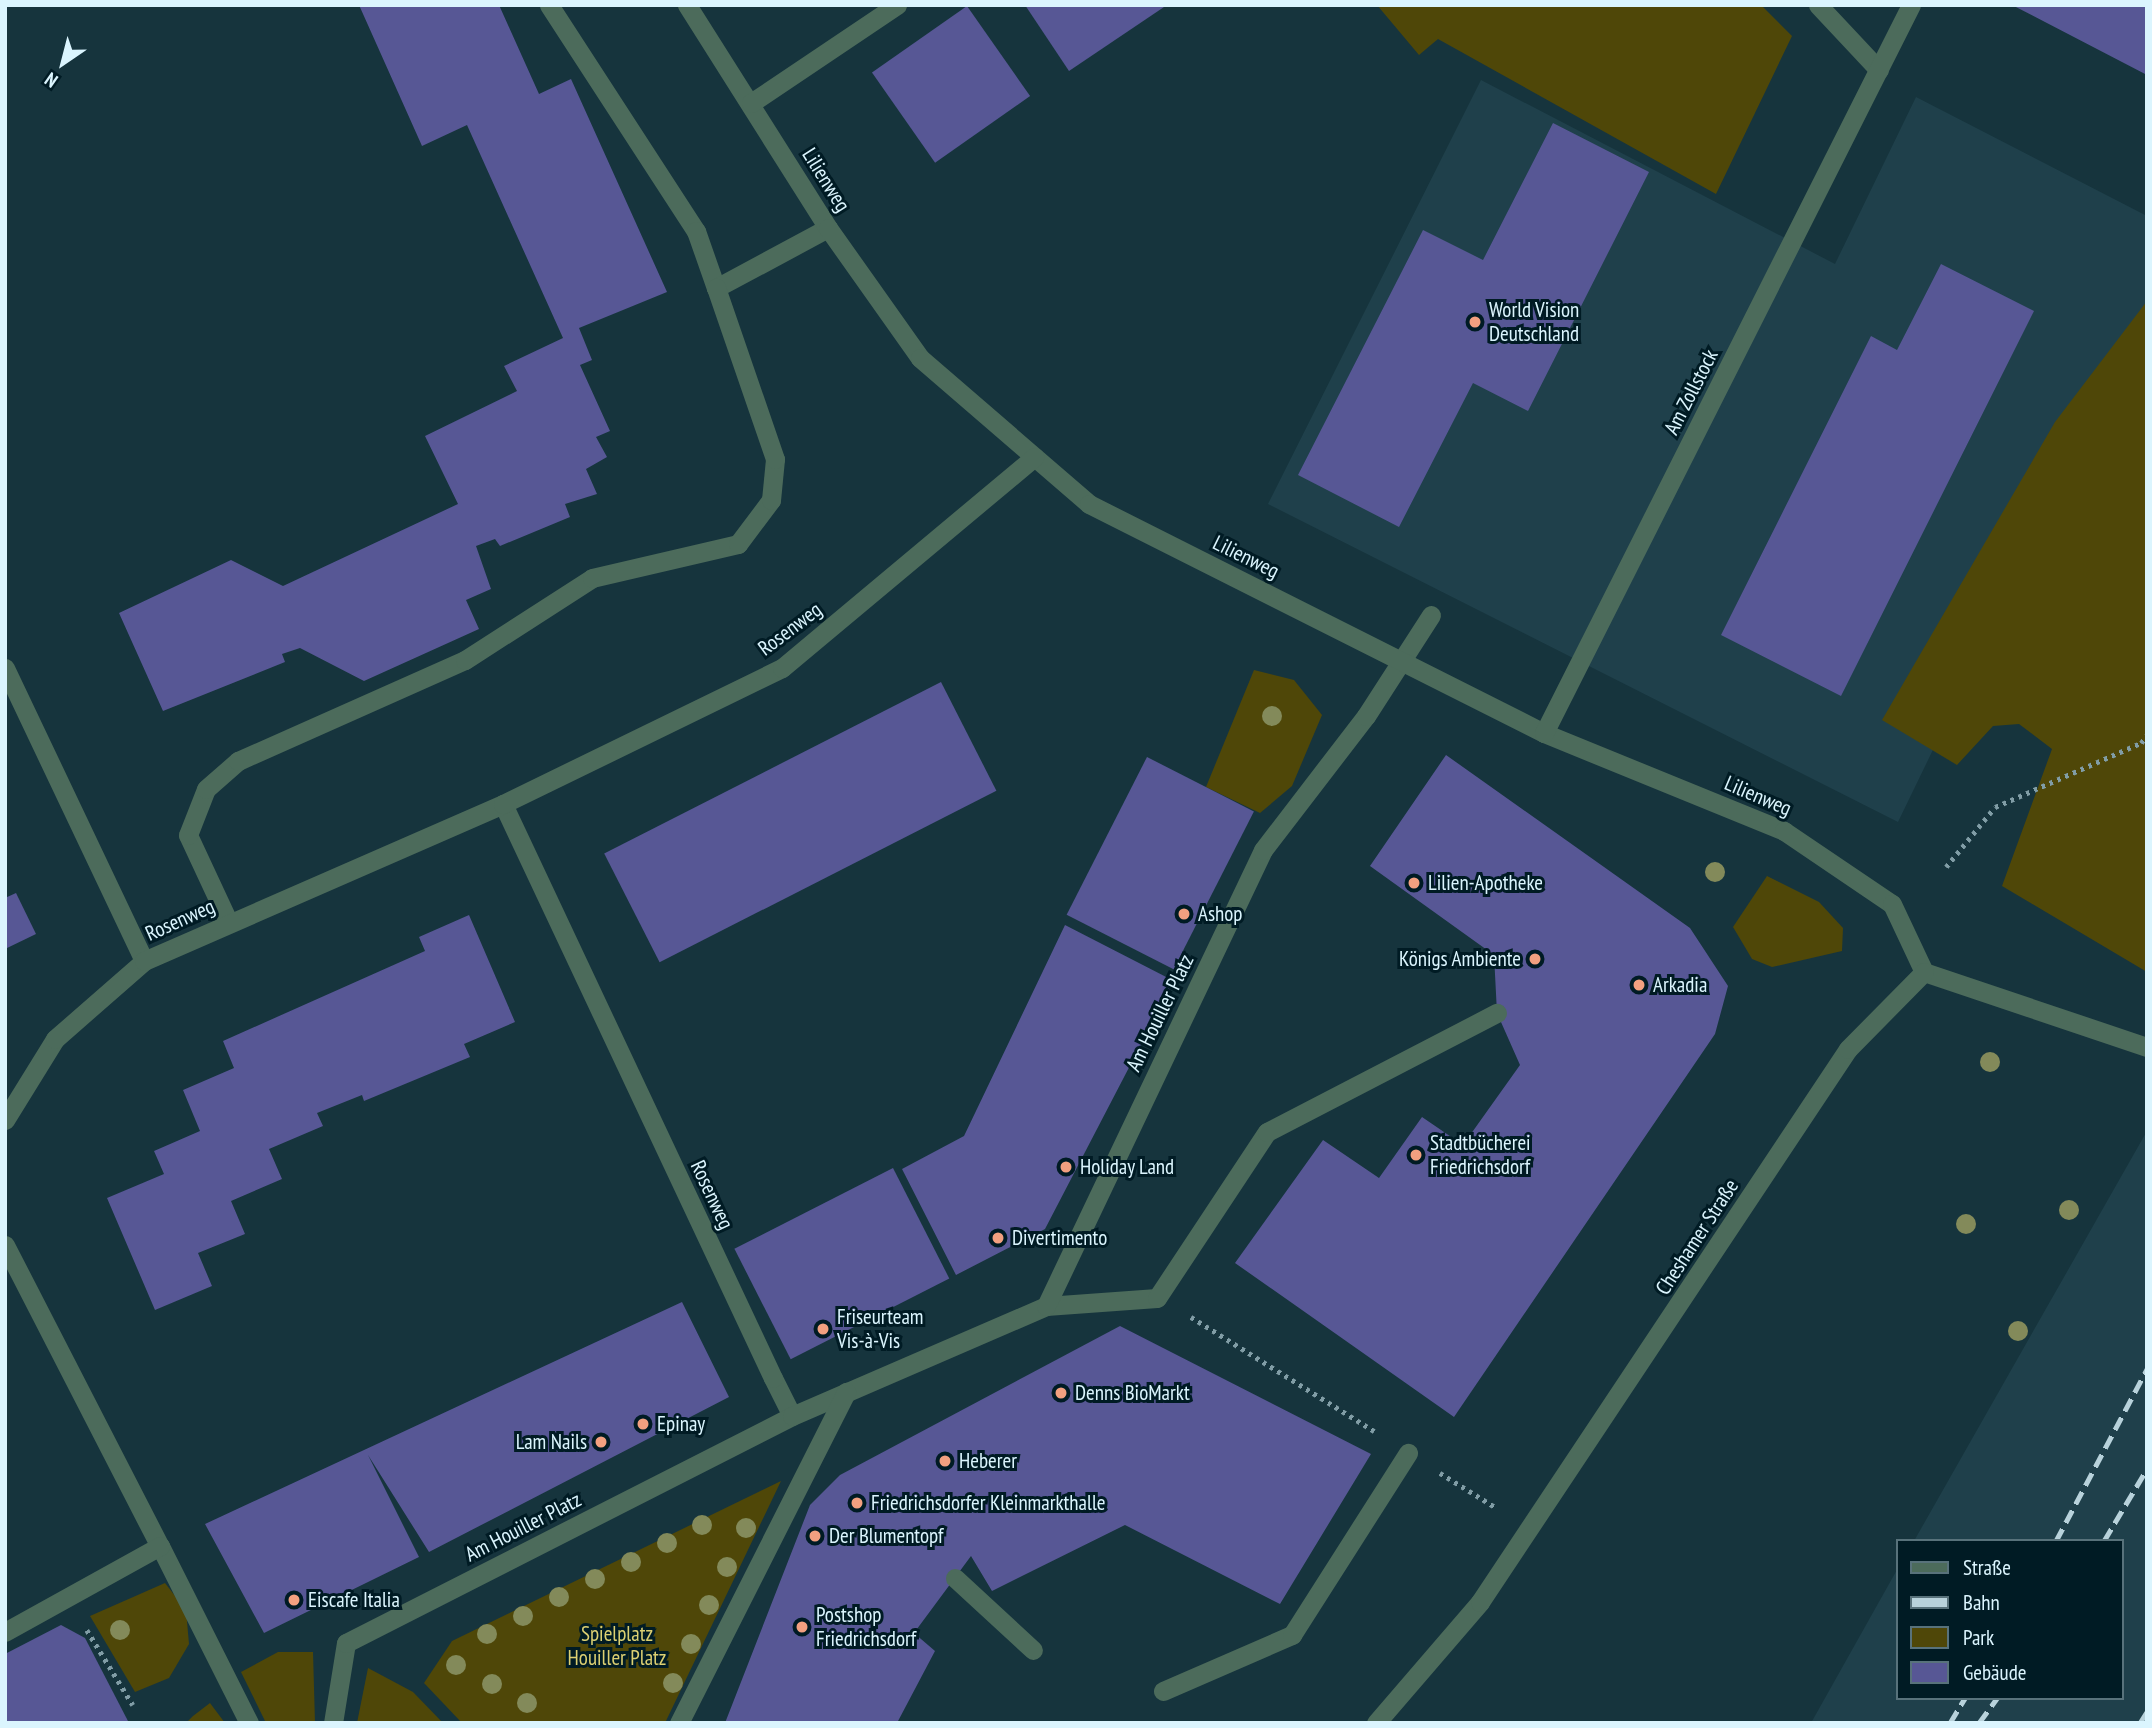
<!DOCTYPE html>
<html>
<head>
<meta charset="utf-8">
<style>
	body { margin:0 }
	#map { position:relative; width:2152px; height:1728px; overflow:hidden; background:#16343d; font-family:"PT Sans Narrow",sans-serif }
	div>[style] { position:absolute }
	.built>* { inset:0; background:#1f404b }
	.green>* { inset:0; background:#4f4708 }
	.building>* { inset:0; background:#575795; transform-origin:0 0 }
	.path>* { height:4.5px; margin-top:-2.25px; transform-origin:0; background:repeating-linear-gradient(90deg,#819da6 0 3.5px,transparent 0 8.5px) }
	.service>* { height:19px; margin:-9.5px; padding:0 9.5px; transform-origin:9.5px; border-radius:9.5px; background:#4c6b5b }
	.pedestrian>* { height:19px; margin:-9.5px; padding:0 9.5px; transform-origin:9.5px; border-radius:9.5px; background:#4c6b5b }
	.minor>* { height:19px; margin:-9.5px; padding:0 9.5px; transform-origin:9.5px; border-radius:9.5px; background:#4c6b5b }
	.rail>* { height:5px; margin-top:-2.5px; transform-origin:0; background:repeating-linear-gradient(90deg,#b8d2db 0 14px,transparent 0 21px) }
	.trees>* { width:20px; height:20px; margin:-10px; border-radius:50%; background:#838a5a }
	.dots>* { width:19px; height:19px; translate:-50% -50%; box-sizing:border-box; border:4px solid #001b24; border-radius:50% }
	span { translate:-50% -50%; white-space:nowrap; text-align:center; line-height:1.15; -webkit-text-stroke:6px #001b24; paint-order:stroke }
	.street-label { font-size:21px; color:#dbf5fe }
	.poi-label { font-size:21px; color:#dbf5fe }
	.left { translate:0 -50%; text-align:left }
	.right { translate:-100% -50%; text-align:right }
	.park-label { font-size:21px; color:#dcd072 }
	.frame { position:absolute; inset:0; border:7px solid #dbf5fe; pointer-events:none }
	.legend { position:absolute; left:1896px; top:1539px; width:228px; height:161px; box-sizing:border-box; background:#001b24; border:2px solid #58727b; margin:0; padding:9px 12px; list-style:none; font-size:21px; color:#dbf5fe }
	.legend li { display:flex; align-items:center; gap:14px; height:35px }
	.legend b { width:35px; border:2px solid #58727b }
	.north { position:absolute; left:28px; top:28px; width:70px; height:70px; -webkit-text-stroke:5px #001b24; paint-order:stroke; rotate:215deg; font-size:19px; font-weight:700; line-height:28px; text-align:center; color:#dbf5fe }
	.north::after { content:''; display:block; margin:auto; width:24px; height:32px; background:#dbf5fe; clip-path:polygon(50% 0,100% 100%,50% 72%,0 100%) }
</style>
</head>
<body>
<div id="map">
	<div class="built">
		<i style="clip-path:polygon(1481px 80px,1835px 264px,1916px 97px,2147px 216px,2147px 308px,1898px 822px,1268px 504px)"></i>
		<i style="clip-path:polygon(2147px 1131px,2147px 1723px,1811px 1723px,1898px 1568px,1898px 1698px,2122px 1698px,2122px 1541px,1914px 1541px)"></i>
	</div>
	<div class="green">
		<i style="clip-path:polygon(1377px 5px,1761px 5px,1792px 36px,1716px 194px,1438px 39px,1419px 55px)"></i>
		<i style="clip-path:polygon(2147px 301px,2147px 972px,2002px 886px,2052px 749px,2019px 724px,1993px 726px,1957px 765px,1882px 720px,2055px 422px)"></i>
		<i style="clip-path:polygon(1254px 670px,1294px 680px,1322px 715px,1292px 786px,1260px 813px,1206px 787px)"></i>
		<i style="clip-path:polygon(1767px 876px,1819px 902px,1843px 928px,1842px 951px,1772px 967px,1752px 959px,1733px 927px)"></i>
		<i style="clip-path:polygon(781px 1481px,665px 1723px,462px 1723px,424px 1683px,452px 1641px)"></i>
		<i style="clip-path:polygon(165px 1583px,186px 1610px,189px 1644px,169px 1678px,135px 1692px,90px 1616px)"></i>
		<i style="clip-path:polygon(278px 1652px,313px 1652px,315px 1723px,266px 1723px,241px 1672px)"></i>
		<i style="clip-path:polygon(368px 1668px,413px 1692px,443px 1723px,357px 1723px)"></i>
		<i style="clip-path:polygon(210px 1703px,225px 1723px,186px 1723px,193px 1716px)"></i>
	</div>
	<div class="building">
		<i style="clip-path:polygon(359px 5px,499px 5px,539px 94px,571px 79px,667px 292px,579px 328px,592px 360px,580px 365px,610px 431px,596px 437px,607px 457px,586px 469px,597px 494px,565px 504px,570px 517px,500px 546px,495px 539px,476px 546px,491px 589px,466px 600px,479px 629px,364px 681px,300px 648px,282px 654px,285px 662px,163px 711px,119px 613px,231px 560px,283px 586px,458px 504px,425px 436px,517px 391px,504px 366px,563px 338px,467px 125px,422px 146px)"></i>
		<i style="clip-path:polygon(1025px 5px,1167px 5px,1069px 71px)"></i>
		<i style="clip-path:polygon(2012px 5px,2147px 5px,2147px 75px,2045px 22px)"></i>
		<i style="left:967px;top:6px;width:110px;height:116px;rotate:55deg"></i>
		<i style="clip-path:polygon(1553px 123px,1649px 172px,1528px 411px,1473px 383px,1399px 527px,1298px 475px,1423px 230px,1483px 260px)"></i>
		<i style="clip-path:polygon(1941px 264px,2034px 311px,1841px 696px,1721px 635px,1871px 336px,1897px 350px)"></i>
		<i style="left:941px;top:682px;width:122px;height:378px;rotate:63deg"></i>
		<i style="clip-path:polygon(1446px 755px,1690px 928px,1728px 986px,1715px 1034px,1454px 1417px,1235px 1263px,1323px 1140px,1379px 1178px,1422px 1117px,1463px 1145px,1520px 1065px,1497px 1013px,1494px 955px,1370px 866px)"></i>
		<i style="left:1147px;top:757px;width:120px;height:177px;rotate:27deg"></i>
		<i style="clip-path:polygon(16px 893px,36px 934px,5px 949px,5px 898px)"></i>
		<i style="clip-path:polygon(469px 915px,515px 1022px,464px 1044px,470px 1057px,364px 1101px,362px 1095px,317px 1113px,323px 1126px,269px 1149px,282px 1179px,231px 1201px,245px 1234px,198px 1253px,212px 1286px,155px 1310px,107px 1198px,164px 1174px,154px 1151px,200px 1131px,183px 1090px,234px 1068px,223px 1041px,425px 951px,419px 937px)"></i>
		<i style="clip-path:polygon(1065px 925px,1174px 981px,1045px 1229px,956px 1275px,902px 1169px,964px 1136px)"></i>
		<i style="left:893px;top:1168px;width:124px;height:178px;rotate:63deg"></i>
		<i style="clip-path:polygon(682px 1302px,729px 1397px,429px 1552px,368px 1455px,419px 1557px,264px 1633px,205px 1524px)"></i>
		<i style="clip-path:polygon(1120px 1326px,1371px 1454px,1280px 1604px,1125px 1525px,992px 1591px,971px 1556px,914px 1633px,935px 1651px,897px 1723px,725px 1723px,810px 1505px,840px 1475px)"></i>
		<i style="clip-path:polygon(61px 1625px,85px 1638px,129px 1723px,7px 1723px,5px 1654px)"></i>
	</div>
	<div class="path">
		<i style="left:1946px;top:867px;width:77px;rotate:-50.8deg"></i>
		<i style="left:1995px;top:807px;width:159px;rotate:-23.7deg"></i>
		<i style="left:2141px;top:743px;width:10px;rotate:-53deg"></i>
		<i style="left:1191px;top:1317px;width:216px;rotate:31.9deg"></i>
		<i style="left:1440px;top:1473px;width:65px;rotate:31.7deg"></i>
		<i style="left:87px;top:1630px;width:88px;rotate:58.5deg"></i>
	</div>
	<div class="service">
		<i style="left:549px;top:5px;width:270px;rotate:57deg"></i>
		<i style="left:696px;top:231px;width:60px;rotate:70.7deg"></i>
		<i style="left:716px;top:288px;width:127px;rotate:-28.2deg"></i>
		<i style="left:229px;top:923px;width:97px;rotate:-115deg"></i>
		<i style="left:188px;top:835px;width:49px;rotate:-68.6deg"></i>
		<i style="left:206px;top:789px;width:43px;rotate:-41.2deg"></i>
		<i style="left:238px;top:761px;width:248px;rotate:-24deg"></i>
		<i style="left:465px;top:660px;width:151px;rotate:-32.8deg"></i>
		<i style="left:592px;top:578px;width:150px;rotate:-13.1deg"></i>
		<i style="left:738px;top:544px;width:55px;rotate:-53.1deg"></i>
		<i style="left:771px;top:500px;width:41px;rotate:-84.4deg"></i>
		<i style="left:775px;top:459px;width:181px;rotate:-109deg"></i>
		<i style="left:1163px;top:1691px;width:141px;rotate:-23.5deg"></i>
		<i style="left:1292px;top:1635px;width:216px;rotate:-57.5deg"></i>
	</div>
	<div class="pedestrian">
		<i style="left:1046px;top:1306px;width:111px;rotate:-4.1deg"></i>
		<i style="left:1157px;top:1298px;width:199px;rotate:-56.5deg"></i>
		<i style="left:1267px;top:1132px;width:259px;rotate:-27.4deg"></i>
		<i style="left:773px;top:1378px;width:42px;rotate:63.4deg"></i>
		<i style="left:160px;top:1546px;width:198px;rotate:63.3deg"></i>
		<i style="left:955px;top:1578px;width:106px;rotate:42.7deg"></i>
		<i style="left:333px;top:1723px;width:81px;rotate:-80.8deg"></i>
		<i style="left:346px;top:1643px;width:500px;rotate:-26.97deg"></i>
		<i style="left:792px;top:1416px;width:277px;rotate:-23.4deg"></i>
		<i style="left:1046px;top:1306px;width:505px;rotate:-64.55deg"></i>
		<i style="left:1263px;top:850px;width:169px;rotate:-52.5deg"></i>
		<i style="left:1366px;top:716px;width:120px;rotate:-57.2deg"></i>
		<i style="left:679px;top:1723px;width:371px;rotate:-63.2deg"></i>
	</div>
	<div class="minor">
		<i style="left:687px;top:5px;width:264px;rotate:57.7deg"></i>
		<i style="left:828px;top:228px;width:159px;rotate:54.7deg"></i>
		<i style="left:920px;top:358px;width:223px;rotate:40.8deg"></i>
		<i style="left:1089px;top:504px;width:509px;rotate:26.72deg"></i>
		<i style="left:1544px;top:733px;width:259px;rotate:22.2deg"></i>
		<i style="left:1784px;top:831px;width:130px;rotate:34.1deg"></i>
		<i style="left:1892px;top:904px;width:75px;rotate:64.8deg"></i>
		<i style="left:1818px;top:5px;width:89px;rotate:46.8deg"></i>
		<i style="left:751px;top:103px;width:176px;rotate:-33.9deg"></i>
		<i style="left:5px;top:668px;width:324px;rotate:64.6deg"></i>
		<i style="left:1544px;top:733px;width:815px;rotate:-63.25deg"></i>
		<i style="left:503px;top:804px;width:634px;rotate:64.81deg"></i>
		<i style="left:1924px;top:972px;width:235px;rotate:18.6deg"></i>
		<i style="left:5px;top:1120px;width:95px;rotate:-58.3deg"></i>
		<i style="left:55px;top:1039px;width:118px;rotate:-41.2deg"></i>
		<i style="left:144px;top:961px;width:392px;rotate:-23.6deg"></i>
		<i style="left:503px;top:804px;width:310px;rotate:-26deg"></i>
		<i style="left:782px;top:668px;width:329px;rotate:-39.9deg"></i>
		<i style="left:5px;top:1245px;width:339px;rotate:62.8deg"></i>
		<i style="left:160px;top:1546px;width:177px;rotate:151deg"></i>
		<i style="left:1376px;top:1723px;width:160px;rotate:-49.3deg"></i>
		<i style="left:1480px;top:1602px;width:664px;rotate:-56.36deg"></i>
		<i style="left:1848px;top:1049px;width:108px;rotate:-45.4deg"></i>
	</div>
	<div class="rail">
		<i style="left:2056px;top:1541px;width:195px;rotate:-62.1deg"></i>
		<i style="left:2104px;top:1541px;width:84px;rotate:-59.2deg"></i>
		<i style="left:1950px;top:1723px;width:29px;rotate:-59deg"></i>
		<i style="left:1979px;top:1723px;width:31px;rotate:-54deg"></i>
		<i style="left:2140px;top:1723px;width:13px;rotate:-58deg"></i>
	</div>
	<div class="trees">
		<i style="left:1272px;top:716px"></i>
		<i style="left:1715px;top:872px"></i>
		<i style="left:1990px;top:1062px"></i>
		<i style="left:2069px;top:1210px"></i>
		<i style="left:1966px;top:1224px"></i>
		<i style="left:2018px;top:1331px"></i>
		<i style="left:702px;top:1525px"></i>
		<i style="left:746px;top:1528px"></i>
		<i style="left:667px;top:1543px"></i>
		<i style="left:631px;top:1562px"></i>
		<i style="left:727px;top:1567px"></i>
		<i style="left:595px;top:1579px"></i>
		<i style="left:559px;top:1597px"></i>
		<i style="left:709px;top:1605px"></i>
		<i style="left:523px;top:1616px"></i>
		<i style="left:120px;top:1630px"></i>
		<i style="left:487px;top:1634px"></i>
		<i style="left:691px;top:1644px"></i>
		<i style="left:456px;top:1665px"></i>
		<i style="left:673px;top:1683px"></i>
		<i style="left:492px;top:1684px"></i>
		<i style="left:527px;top:1703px"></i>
	</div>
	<div class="dots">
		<i style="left:1475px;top:322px;background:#f2a080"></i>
		<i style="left:1414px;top:883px;background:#f2a080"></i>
		<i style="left:1184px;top:914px;background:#f2a080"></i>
		<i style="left:1535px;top:959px;background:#f2a080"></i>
		<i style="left:1639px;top:985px;background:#f2a080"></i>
		<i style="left:1416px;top:1155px;background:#f2a080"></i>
		<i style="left:1066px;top:1167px;background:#f2a080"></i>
		<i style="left:998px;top:1238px;background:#f2a080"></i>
		<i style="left:823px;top:1329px;background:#f2a080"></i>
		<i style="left:1061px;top:1393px;background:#f2a080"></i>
		<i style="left:643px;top:1424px;background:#f2a080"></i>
		<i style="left:601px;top:1442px;background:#f2a080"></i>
		<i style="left:945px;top:1461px;background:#f2a080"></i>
		<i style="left:857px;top:1503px;background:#f2a080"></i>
		<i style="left:815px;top:1536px;background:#f2a080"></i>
		<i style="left:294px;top:1600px;background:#f2a080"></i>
		<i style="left:802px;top:1627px;background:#f2a080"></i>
	</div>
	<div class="street-label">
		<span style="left:826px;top:180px;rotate:58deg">Lilienweg</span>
		<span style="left:1691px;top:392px;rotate:-63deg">Am Zollstock</span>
		<span style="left:1246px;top:557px;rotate:26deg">Lilienweg</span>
		<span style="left:790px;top:629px;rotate:-37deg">Rosenweg</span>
		<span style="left:1758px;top:796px;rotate:23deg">Lilienweg</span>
		<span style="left:180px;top:920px;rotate:-24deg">Rosenweg</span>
		<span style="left:1160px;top:1013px;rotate:-64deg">Am Houiller Platz</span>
		<span style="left:712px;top:1195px;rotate:65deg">Rosenweg</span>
		<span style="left:1697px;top:1237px;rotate:-57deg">Cheshamer Straße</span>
		<span style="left:523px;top:1527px;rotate:-27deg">Am Houiller Platz</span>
	</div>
	<div class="poi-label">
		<span class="left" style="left:1489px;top:322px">World Vision<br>Deutschland</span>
		<span class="left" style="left:1428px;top:883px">Lilien-Apotheke</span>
		<span class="left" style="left:1198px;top:914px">Ashop</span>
		<span class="right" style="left:1521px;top:959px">Königs Ambiente</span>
		<span class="left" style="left:1653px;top:985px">Arkadia</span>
		<span class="left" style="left:1430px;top:1155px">Stadtbücherei<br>Friedrichsdorf</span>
		<span class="left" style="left:1080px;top:1167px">Holiday Land</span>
		<span class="left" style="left:1012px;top:1238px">Divertimento</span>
		<span class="left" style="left:837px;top:1329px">Friseurteam<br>Vis-à-Vis</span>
		<span class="left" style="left:1075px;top:1393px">Denns BioMarkt</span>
		<span class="left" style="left:657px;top:1424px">Epinay</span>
		<span class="right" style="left:587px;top:1442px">Lam Nails</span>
		<span class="left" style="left:959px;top:1461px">Heberer</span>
		<span class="left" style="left:871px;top:1503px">Friedrichsdorfer Kleinmarkthalle</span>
		<span class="left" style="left:829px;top:1536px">Der Blumentopf</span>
		<span class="left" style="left:308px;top:1600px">Eiscafe Italia</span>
		<span class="left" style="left:816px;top:1627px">Postshop<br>Friedrichsdorf</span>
	</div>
	<div class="park-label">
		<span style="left:617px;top:1646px">Spielplatz<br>Houiller Platz</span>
	</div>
	<div class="frame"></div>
	<ul class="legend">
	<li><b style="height:9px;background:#4c6b5b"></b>Straße</li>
	<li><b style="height:9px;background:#b8d2db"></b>Bahn</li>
	<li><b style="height:19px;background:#4f4708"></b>Park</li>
	<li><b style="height:19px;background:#575795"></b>Gebäude</li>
	</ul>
	<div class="north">N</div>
</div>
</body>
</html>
